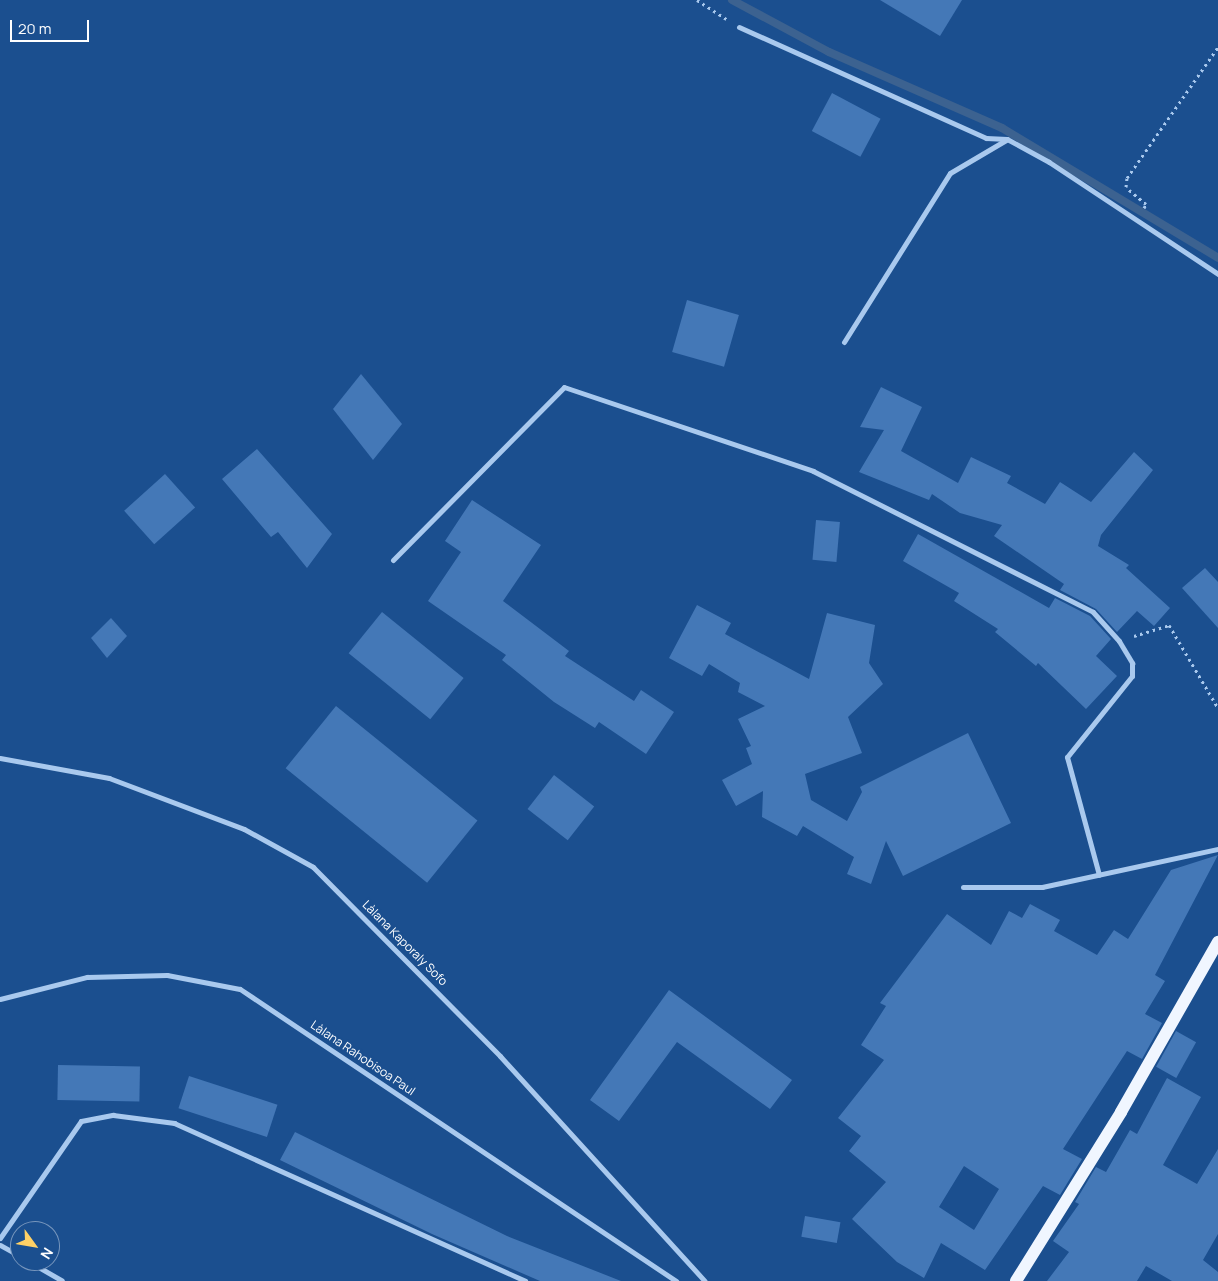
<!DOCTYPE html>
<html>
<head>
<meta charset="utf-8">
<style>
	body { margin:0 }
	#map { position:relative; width:1218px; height:1281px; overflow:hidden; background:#1b4f8f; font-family:Manrope,sans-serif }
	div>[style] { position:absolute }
	.stream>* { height:8px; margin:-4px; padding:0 4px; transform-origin:4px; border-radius:4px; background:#3c6290 }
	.building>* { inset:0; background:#4478b7; transform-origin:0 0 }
	.path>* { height:3px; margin-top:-1.5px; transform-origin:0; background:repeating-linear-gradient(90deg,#a9c9ee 0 2.5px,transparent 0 6.5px) }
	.street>* { height:5px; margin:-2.5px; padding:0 2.5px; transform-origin:2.5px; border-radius:2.5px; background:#a9c9ee }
	.primary>* { height:12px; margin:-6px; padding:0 6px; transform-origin:6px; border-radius:6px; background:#f0f6ff }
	span { translate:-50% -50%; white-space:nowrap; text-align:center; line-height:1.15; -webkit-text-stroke:4px #1b4f8f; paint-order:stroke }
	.street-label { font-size:12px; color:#fff }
	.north { position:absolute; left:10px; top:1221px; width:50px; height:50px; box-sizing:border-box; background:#1b4f8f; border:1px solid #7695bc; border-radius:50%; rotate:122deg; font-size:14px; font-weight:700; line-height:20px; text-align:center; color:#fff }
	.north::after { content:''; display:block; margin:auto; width:18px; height:22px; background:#ffd166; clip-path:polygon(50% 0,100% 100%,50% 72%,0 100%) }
	.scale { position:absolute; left:10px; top:20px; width:79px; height:22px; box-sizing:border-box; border:2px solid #fff; border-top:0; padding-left:6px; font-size:15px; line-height:18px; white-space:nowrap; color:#fff; -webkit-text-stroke:4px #1b4f8f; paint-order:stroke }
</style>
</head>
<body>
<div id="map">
	<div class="stream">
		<i style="left:732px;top:0;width:110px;rotate:28.2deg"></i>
		<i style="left:829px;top:52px;width:189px;rotate:23.7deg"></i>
		<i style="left:1002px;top:128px;width:252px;rotate:31deg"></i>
	</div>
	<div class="building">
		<i style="clip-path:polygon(880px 0,962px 0,940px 36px)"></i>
		<i style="left:832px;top:93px;width:55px;height:43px;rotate:28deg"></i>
		<i style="left:687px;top:300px;width:54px;height:54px;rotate:16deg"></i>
		<i style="clip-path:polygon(361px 374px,402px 424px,373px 460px,333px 409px)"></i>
		<i style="clip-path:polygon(881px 387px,922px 407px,901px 451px,958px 483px,971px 457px,1011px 476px,1007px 483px,1045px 504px,1060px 482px,1091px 502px,1134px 452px,1153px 470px,1101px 535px,1098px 546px,1129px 565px,1126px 568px,1170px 608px,1154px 626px,1137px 611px,1117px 632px,1096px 609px,1060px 590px,1064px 584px,994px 536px,1002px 525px,960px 513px,932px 494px,929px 500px,859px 472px,884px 430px,860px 427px)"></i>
		<i style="clip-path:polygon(257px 449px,332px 534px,307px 568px,278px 532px,271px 537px,222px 479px)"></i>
		<i style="left:165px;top:474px;width:45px;height:55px;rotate:48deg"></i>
		<i style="clip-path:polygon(472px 500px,541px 545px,503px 601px,569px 651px,565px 656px,634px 701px,641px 690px,674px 712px,646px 754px,599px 722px,595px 728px,554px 702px,502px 660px,506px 655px,428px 601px,461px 552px,445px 541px)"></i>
		<i style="left:816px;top:520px;width:24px;height:40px;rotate:5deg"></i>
		<i style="clip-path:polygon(918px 534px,1049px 608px,1055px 598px,1090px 616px,1111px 639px,1096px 656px,1117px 676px,1086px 709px,1038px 663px,1036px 666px,995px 632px,998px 629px,954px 601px,959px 593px,903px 561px)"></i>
		<i style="clip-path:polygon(1205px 568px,1218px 582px,1218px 628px,1182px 588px)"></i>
		<i style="clip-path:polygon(697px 605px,731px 623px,725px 634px,809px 679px,827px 613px,875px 625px,869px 663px,883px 684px,848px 717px,862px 753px,805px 774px,811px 800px,847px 821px,862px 792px,860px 787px,968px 733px,1011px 823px,903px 876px,886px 841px,871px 884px,847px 874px,854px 857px,803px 826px,797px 836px,762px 817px,763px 791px,736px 806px,722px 780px,752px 764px,746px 748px,751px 746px,738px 719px,765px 706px,738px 692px,740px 683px,709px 664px,702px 676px,669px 658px)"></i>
		<i style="left:382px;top:612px;width:105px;height:53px;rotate:39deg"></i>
		<i style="clip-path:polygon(111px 618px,127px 636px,107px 658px,91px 638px)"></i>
		<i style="left:336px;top:706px;width:182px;height:80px;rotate:39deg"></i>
		<i style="left:554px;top:775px;width:51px;height:43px;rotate:38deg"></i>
		<i style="clip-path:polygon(evenodd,1218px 855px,1155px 975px,1165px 981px,1145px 1014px,1162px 1023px,1142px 1059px,1127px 1051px,1063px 1149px,1082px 1159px,1060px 1195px,1043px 1186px,985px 1270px,941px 1243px,924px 1278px,897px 1262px,852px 1219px,886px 1182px,849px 1151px,861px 1136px,838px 1118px,884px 1060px,861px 1045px,886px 1006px,880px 1003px,947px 914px,991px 945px,1009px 911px,1022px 918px,1030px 904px,1060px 920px,1054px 931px,1097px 955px,1114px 930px,1128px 939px,1171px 870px,1218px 855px,964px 1166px,999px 1189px,974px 1230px,939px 1207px,964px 1166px)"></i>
		<i style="clip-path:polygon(669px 990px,792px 1080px,770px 1109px,677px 1042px,619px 1121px,590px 1100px)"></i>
		<i style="left:1176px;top:1031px;width:23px;height:41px;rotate:29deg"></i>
		<i style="left:58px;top:1065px;width:82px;height:35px;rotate:1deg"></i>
		<i style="left:189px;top:1076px;width:93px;height:34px;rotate:18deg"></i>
		<i style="clip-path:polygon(1167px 1078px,1201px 1097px,1163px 1165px,1197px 1184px,1218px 1149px,1218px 1234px,1203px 1260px,1218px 1272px,1218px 1281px,1172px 1281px,1146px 1266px,1137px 1281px,1047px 1281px,1069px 1252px,1053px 1241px,1079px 1204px,1075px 1202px,1096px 1167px,1106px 1172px,1130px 1130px,1137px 1134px)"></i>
		<i style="clip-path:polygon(295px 1132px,507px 1236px,621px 1281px,540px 1281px,432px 1234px,280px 1160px)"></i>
		<i style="left:805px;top:1216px;width:36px;height:21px;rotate:10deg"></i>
	</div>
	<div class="path">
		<i style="left:697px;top:0;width:35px;rotate:33deg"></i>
		<i style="left:1144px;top:208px;width:4px;rotate:-63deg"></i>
		<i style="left:1146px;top:204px;width:26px;rotate:-140deg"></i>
		<i style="left:1126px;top:187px;width:9px;rotate:-84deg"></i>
		<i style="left:1127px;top:178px;width:160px;rotate:-55.2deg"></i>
		<i style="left:1134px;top:636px;width:37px;rotate:-17deg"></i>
		<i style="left:1169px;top:625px;width:96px;rotate:59.4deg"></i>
	</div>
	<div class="street">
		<i style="left:739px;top:27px;width:271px;rotate:24.2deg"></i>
		<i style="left:986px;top:138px;width:21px;rotate:3deg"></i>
		<i style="left:1007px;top:139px;width:48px;rotate:28.7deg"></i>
		<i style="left:1049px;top:162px;width:203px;rotate:33.5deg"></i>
		<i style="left:844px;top:342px;width:199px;rotate:-57.9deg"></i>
		<i style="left:950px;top:173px;width:65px;rotate:-30.5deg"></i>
		<i style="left:393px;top:560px;width:243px;rotate:-45.3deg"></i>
		<i style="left:564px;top:387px;width:263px;rotate:18.6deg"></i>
		<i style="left:813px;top:471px;width:313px;rotate:26.7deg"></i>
		<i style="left:1093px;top:612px;width:39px;rotate:48deg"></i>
		<i style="left:1119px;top:641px;width:26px;rotate:59deg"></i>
		<i style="left:1132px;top:663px;width:13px;rotate:90deg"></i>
		<i style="left:1132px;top:676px;width:104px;rotate:128.7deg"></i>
		<i style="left:1067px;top:757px;width:122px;rotate:74.8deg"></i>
		<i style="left:0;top:758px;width:111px;rotate:10.4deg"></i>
		<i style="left:109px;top:778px;width:144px;rotate:20.7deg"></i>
		<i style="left:244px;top:829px;width:79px;rotate:28.8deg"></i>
		<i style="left:313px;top:867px;width:266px;rotate:45.3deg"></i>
		<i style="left:500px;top:1056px;width:304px;rotate:47.7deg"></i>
		<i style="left:963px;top:887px;width:79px"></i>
		<i style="left:1042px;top:887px;width:180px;rotate:-12.2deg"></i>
		<i style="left:0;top:999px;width:90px;rotate:-14.2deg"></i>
		<i style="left:87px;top:977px;width:80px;rotate:-1.4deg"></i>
		<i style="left:167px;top:975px;width:74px;rotate:10.9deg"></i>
		<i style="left:240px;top:989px;width:525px;rotate:33.81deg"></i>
		<i style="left:0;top:1238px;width:142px;rotate:-55.3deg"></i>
		<i style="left:81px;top:1121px;width:33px;rotate:-11deg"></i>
		<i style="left:113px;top:1115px;width:62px;rotate:7.5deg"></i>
		<i style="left:174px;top:1123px;width:385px;rotate:24.2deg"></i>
		<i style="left:0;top:1245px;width:23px;rotate:29deg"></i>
		<i style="left:28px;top:1261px;width:39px;rotate:30deg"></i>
	</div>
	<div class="primary">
		<i style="left:1016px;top:1281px;width:199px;rotate:-58.1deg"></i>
		<i style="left:1121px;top:1112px;width:196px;rotate:-60.3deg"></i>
	</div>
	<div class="street-label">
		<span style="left:405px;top:943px;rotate:45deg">Làlana Kaporaly Sofo</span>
		<span style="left:363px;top:1058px;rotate:34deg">Làlana Rahobisoa Paul</span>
	</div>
	<div class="north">N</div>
	<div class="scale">20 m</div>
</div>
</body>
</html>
